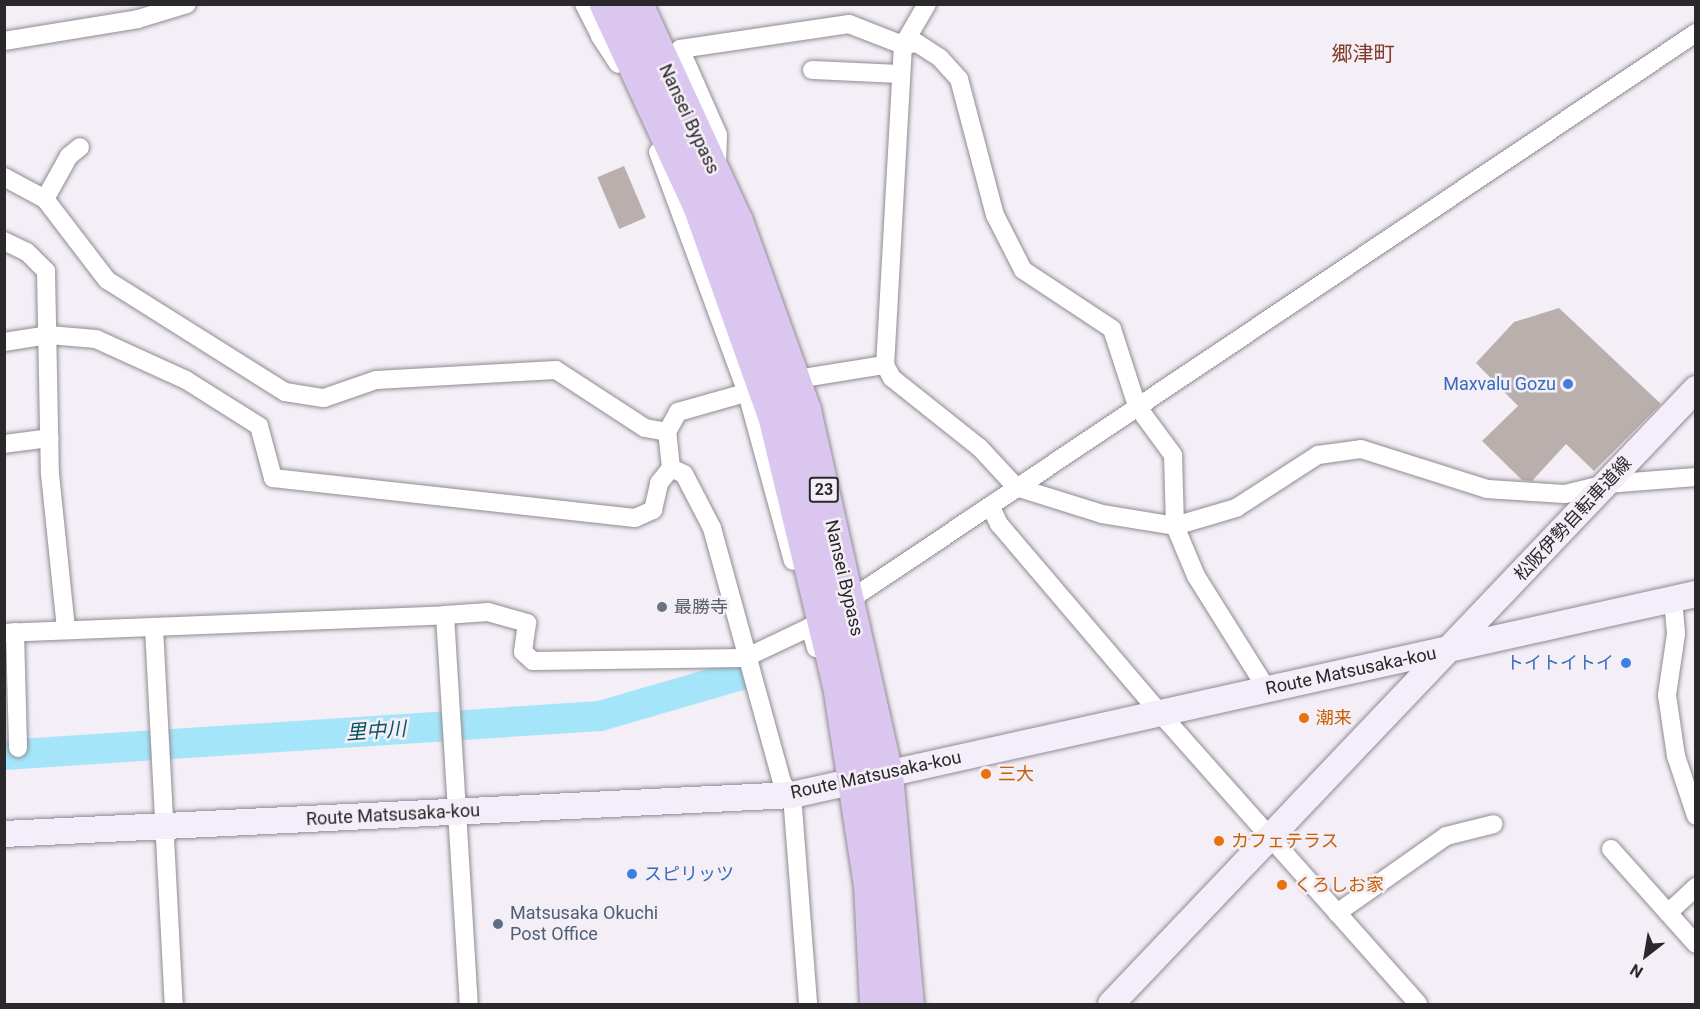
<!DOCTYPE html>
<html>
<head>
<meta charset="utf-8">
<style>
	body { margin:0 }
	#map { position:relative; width:1700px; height:1009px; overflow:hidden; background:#f4eef6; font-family:Roboto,"Noto Sans JP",sans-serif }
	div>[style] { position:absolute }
	.river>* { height:30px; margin:-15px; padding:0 15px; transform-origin:15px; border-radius:15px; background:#a5e5f9 }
	.building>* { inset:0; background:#b9b0ad; transform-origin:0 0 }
	.roads { filter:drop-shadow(0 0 2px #908b92) drop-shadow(0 0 2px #908b92) }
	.street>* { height:18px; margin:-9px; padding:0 9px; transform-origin:9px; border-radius:9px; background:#fff }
	.secondary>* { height:26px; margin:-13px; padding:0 13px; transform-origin:13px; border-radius:13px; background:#f4eefa }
	.highway>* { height:33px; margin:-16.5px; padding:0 16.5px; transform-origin:16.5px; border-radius:16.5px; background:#dbc6f0 }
	.dots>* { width:16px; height:16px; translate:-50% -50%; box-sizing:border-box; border:3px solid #f4eef6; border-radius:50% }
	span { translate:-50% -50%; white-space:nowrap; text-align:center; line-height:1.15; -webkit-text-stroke:5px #f4eef6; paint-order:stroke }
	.shield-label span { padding:2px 4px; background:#f4eef6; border:2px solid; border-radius:4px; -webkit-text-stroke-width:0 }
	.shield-label { font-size:16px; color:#2a282b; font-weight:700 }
	.street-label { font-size:18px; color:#2a282b }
	.shop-label { font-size:18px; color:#366cbe }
	.right { translate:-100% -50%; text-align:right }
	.left { translate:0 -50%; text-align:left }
	.worship-label { font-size:18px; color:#5b616d }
	.food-label { font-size:18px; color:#c56008 }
	.service-label { font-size:18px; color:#4e5e75 }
	.water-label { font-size:20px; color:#095364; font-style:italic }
	.quarter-label { font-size:21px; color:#813c29 }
	.frame { position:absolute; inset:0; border:6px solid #2a282b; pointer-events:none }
	.north { position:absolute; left:1616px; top:925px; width:60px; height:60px; -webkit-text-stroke:4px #f4eef6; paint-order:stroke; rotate:211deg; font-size:16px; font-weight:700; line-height:24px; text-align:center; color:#2a282b }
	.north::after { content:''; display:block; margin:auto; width:21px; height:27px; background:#2a282b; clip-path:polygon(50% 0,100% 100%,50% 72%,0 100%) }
</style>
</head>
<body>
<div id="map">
	<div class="river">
		<i style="left:4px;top:755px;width:597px;rotate:-3.74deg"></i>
		<i style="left:600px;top:716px;width:147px;rotate:-16.2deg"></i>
	</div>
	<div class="building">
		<i style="left:624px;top:166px;width:56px;height:29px;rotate:67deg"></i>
		<i style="clip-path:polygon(1559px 308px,1661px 404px,1594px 471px,1566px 444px,1532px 481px,1522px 480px,1482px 441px,1518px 406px,1476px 363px,1514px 322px)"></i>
	</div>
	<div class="roads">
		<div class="street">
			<i style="left:584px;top:4px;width:36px;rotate:63deg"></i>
			<i style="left:600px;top:36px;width:12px;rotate:20deg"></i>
			<i style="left:927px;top:4px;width:48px;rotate:120.3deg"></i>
			<i style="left:903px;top:45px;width:321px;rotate:93.2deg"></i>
			<i style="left:885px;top:365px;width:15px;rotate:62deg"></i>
			<i style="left:892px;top:378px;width:112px;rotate:38.5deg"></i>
			<i style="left:980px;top:448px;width:53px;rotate:47.3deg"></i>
			<i style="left:1016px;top:487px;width:90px;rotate:17.4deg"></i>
			<i style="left:1102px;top:514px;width:74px;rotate:9.3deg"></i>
			<i style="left:1175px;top:526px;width:64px;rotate:-16.4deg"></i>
			<i style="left:1236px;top:508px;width:98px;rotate:-32.9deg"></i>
			<i style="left:1318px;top:455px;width:43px;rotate:-7.9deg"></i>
			<i style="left:1361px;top:449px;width:132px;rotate:17.6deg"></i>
			<i style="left:1487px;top:489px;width:78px;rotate:3.7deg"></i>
			<i style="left:1565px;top:494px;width:42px;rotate:-13.7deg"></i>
			<i style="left:1606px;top:484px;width:90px;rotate:-4.4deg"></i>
			<i style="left:600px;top:36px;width:33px;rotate:57deg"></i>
			<i style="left:4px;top:41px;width:136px;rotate:-9.3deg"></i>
			<i style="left:138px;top:19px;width:51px;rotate:-17deg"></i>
			<i style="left:812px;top:70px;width:89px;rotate:2.6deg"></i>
			<i style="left:658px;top:152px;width:257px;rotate:69.7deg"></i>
			<i style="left:747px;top:393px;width:174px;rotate:74.7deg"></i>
			<i style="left:717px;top:164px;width:29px;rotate:-88deg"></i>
			<i style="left:718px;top:135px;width:94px;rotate:-113.8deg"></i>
			<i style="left:680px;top:49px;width:171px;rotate:-8.4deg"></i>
			<i style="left:849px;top:24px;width:58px;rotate:21.3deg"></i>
			<i style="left:903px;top:45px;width:14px;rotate:-8deg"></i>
			<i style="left:917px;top:43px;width:27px;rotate:33deg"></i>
			<i style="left:940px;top:58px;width:28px;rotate:48deg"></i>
			<i style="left:959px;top:79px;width:141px;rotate:75.2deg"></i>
			<i style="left:995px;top:215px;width:62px;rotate:63deg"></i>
			<i style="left:1023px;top:270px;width:107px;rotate:33.5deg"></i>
			<i style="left:1112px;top:329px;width:81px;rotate:72deg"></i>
			<i style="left:1137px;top:406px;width:61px;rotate:53.7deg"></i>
			<i style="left:1173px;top:455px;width:71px;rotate:88.4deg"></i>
			<i style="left:1175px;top:526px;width:54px;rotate:67.2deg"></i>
			<i style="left:1196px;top:576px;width:133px;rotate:57.9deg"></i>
			<i style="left:4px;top:177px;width:47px;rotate:28.2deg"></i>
			<i style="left:45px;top:199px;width:102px;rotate:52.6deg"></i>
			<i style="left:107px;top:280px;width:210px;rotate:32.2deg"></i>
			<i style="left:285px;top:392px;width:39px;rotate:9deg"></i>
			<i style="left:324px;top:398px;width:55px;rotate:-19.1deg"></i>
			<i style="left:376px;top:380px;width:180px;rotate:-3.2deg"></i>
			<i style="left:556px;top:370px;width:106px;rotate:33.1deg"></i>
			<i style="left:645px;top:428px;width:22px;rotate:10deg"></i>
			<i style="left:45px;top:199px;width:49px;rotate:-60.8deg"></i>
			<i style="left:69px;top:156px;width:14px;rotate:-39deg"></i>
			<i style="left:4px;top:241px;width:25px;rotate:26deg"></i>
			<i style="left:27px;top:252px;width:27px;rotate:45deg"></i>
			<i style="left:46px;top:271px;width:203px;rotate:88.9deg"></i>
			<i style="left:50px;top:474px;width:157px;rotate:84.1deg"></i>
			<i style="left:4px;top:342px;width:46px;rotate:-8.8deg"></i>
			<i style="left:49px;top:335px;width:47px;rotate:4.9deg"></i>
			<i style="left:96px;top:339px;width:99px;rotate:24.5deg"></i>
			<i style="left:186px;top:380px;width:86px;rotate:32.2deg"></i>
			<i style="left:259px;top:426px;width:54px;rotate:74.9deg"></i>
			<i style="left:273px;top:478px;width:364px;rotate:6.3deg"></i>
			<i style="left:635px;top:518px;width:20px;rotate:-24deg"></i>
			<i style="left:653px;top:510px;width:28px;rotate:-77deg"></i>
			<i style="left:659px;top:483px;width:19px;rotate:-51deg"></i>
			<i style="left:671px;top:468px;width:36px;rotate:-96deg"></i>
			<i style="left:667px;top:432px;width:23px;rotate:-61deg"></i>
			<i style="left:678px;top:412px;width:117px;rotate:-15.8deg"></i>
			<i style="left:791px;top:380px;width:95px;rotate:-9.1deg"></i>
			<i style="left:4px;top:444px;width:46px;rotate:-7.4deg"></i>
			<i style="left:671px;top:468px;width:14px;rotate:25deg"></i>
			<i style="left:684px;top:474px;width:61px;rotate:62.6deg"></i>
			<i style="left:712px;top:528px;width:264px;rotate:74.6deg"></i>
			<i style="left:782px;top:783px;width:16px;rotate:50deg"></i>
			<i style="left:792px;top:795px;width:210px;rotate:85.6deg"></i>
			<i style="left:991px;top:507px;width:19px;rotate:65deg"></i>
			<i style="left:999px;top:524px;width:247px;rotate:49.6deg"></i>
			<i style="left:1159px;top:712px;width:390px;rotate:48.4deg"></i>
			<i style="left:851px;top:599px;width:1017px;rotate:-33.82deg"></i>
			<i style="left:1673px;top:599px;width:35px;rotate:85deg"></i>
			<i style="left:1676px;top:634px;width:62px;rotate:98.4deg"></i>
			<i style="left:1667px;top:695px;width:62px;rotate:81.6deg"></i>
			<i style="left:1676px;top:756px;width:63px;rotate:71.6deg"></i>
			<i style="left:445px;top:615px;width:43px;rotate:-4deg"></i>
			<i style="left:488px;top:612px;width:41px;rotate:15.8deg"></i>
			<i style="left:527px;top:623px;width:29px;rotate:98deg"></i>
			<i style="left:523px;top:652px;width:13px;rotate:42deg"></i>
			<i style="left:533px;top:661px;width:212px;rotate:-0.8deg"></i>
			<i style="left:745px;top:658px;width:72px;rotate:-25.5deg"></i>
			<i style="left:810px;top:627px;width:22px;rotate:74deg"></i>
			<i style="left:154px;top:628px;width:377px;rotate:87deg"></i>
			<i style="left:15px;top:632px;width:116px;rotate:88.5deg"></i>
			<i style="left:4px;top:633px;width:441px;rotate:-2.3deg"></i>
			<i style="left:445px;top:615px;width:390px;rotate:86.5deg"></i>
			<i style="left:1611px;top:849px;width:127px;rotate:48.2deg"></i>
			<i style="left:1337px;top:913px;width:133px;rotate:-35.2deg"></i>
			<i style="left:1446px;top:836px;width:49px;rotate:-14deg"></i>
			<i style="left:1668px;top:913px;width:38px;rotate:-43deg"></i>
		</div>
		<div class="secondary">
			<i style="left:4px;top:834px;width:789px;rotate:-2.83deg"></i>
			<i style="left:792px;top:795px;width:926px;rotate:-12.54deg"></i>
			<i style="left:1111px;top:1004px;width:849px;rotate:-46.43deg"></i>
		</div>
		<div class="highway">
			<i style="left:606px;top:4px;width:221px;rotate:65.2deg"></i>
			<i style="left:699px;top:205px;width:227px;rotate:70.4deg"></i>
			<i style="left:775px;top:419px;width:274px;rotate:76.5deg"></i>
			<i style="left:839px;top:685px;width:202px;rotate:81.2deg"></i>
			<i style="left:870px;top:885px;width:119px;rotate:87.1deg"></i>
			<i style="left:636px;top:4px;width:239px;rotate:65.3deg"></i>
			<i style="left:736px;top:221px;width:201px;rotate:70.2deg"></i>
			<i style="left:804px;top:410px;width:373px;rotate:77.3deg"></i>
			<i style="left:886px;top:774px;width:231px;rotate:84.8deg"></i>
		</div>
	</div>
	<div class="dots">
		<i style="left:1568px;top:384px;background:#3f7fe0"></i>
		<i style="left:662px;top:607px;background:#6b7280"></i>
		<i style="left:1626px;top:663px;background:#3f7fe0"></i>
		<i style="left:1304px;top:718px;background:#e8710a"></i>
		<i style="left:986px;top:774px;background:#e8710a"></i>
		<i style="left:1219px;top:841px;background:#e8710a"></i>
		<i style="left:632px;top:874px;background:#3f7fe0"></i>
		<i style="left:1282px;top:885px;background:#e8710a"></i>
		<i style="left:498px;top:924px;background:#5c6f8a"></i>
	</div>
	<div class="shield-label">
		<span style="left:824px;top:490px">23</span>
	</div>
	<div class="street-label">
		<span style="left:689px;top:119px;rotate:65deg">Nansei Bypass</span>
		<span style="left:1573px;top:519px;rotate:-47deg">松阪伊勢自転車道線</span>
		<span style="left:844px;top:578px;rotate:77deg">Nansei Bypass</span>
		<span style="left:1351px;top:671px;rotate:-12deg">Route Matsusaka-kou</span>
		<span style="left:876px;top:775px;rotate:-12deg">Route Matsusaka-kou</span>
		<span style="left:393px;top:815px;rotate:-3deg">Route Matsusaka-kou</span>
	</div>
	<div class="shop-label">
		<span class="right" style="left:1556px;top:384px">Maxvalu Gozu</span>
		<span class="right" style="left:1614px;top:663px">トイトイトイ</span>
		<span class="left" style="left:644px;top:874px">スピリッツ</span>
	</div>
	<div class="worship-label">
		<span class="left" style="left:674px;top:607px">最勝寺</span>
	</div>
	<div class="food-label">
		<span class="left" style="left:1316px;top:718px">潮来</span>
		<span class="left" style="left:998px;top:774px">三大</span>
		<span class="left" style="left:1231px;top:841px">カフェテラス</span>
		<span class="left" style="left:1294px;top:885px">くろしお家</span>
	</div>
	<div class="service-label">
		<span class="left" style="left:510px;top:924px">Matsusaka Okuchi<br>Post Office</span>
	</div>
	<div class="water-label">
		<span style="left:376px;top:731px;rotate:-4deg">里中川</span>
	</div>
	<div class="quarter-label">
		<span style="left:1363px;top:54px">郷津町</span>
	</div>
	<div class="frame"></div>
	<div class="north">N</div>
</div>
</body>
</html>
